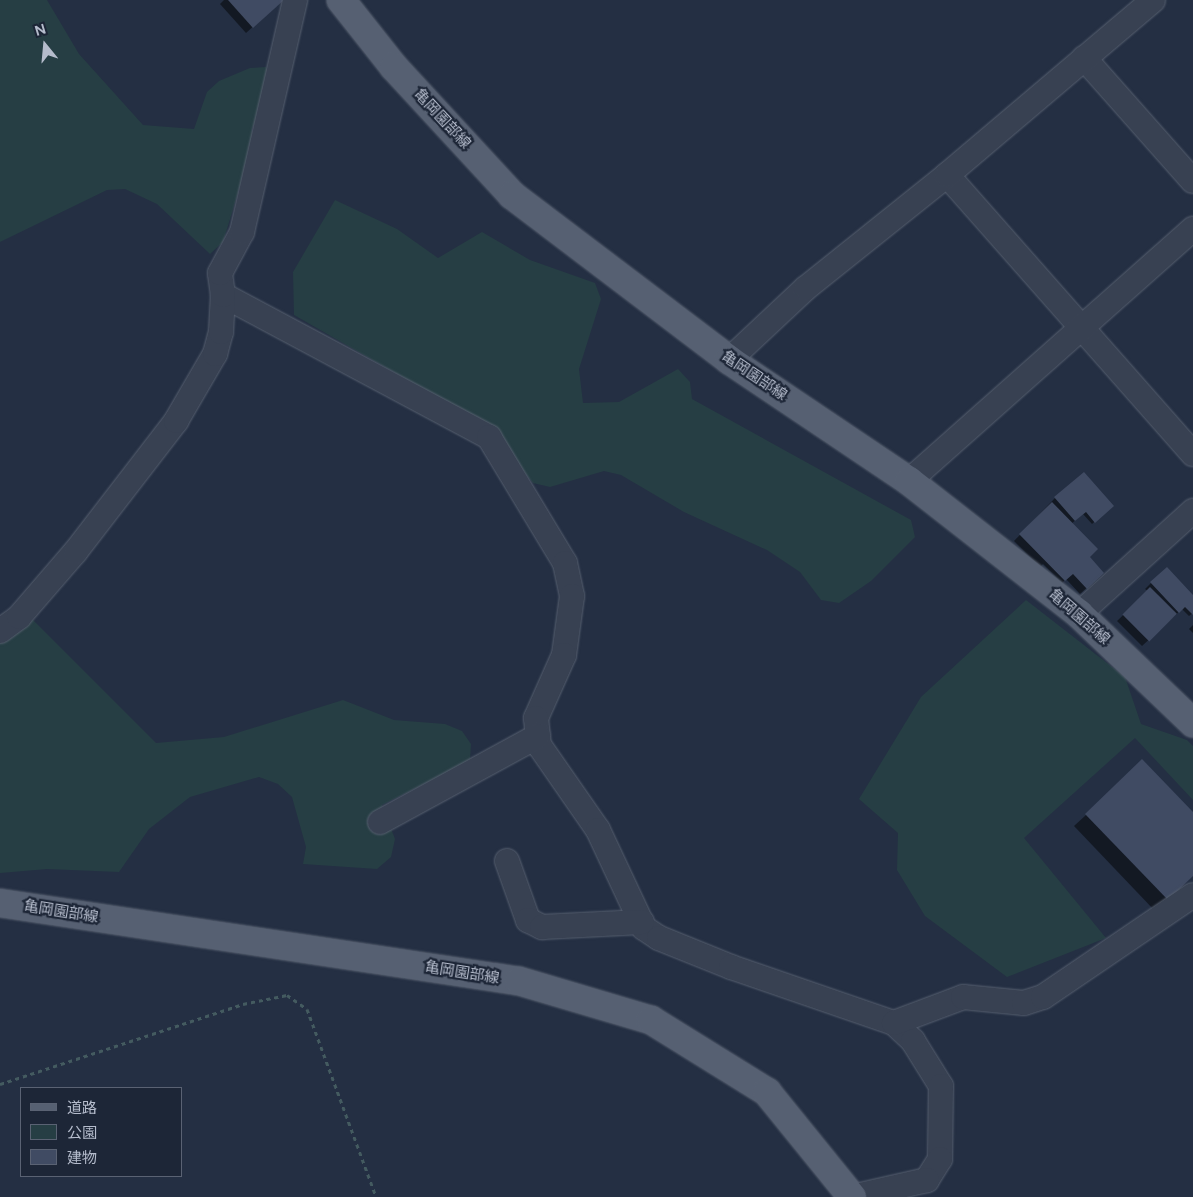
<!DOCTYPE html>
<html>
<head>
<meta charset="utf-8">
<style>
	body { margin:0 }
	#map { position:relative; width:1193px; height:1197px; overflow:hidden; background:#242f43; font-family:Figtree,"Noto Sans JP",sans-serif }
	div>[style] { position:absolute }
	.green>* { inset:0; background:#263e44 }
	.shadow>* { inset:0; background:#0007 }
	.building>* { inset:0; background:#404b63; transform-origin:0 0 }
	.path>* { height:3px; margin-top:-1.5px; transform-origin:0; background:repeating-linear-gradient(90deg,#445b60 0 4px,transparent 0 8px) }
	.roads { filter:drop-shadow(0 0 1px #565f6f) drop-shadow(0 0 1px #565f6f) }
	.minor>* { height:24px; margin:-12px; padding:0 12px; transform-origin:12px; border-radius:12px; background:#384152 }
	.primary>* { height:28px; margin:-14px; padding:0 14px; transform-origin:14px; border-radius:14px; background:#566072 }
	span { translate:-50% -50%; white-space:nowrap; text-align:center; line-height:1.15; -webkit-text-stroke:4.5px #1d2637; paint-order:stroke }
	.street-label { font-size:15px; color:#b5bccc }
	.legend { position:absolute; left:20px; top:1087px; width:162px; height:90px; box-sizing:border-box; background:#1d2637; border:1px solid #5a6273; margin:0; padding:6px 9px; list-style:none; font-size:15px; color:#b5bccc }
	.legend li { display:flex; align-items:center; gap:10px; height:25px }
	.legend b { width:25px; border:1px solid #5a6273 }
	.north { position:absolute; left:20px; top:20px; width:50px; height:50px; -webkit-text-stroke:4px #1d2637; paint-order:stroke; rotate:343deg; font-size:14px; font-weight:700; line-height:20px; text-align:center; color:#b5bccc }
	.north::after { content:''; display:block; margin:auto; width:18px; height:22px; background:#b5bccc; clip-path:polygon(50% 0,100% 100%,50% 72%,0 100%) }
</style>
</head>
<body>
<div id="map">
	<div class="green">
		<i style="clip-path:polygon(0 0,47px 0,79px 54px,143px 125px,194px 129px,207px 92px,219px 81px,250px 68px,266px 67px,273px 82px,252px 129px,252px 147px,223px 242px,210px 254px,157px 204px,125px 189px,107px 190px,0 242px)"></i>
		<i style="clip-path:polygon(335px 200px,397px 229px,438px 258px,482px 232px,530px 260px,595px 283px,601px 299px,579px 369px,583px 403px,619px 402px,678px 369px,690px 382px,692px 399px,911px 520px,915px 537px,871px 581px,839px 603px,821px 600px,800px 572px,767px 550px,684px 512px,621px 475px,604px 471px,550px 487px,533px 483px,481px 422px,294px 315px,293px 272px)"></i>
		<i style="clip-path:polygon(1026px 600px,1125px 677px,1141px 724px,1187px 740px,1193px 746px,1193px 800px,1135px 738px,1024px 838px,1106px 938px,1007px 977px,925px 916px,897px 870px,898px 833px,859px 799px,921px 697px)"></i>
		<i style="clip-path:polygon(30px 617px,156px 743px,224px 737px,343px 700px,394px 720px,445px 724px,462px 731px,471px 744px,470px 761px,382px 805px,395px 839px,391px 857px,377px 869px,303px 864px,306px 847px,292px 797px,278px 784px,259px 777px,190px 797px,149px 829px,119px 872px,47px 869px,0 873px,0 639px)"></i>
	</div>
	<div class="shadow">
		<i style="clip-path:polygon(224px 0,283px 0,246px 33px,220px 4px)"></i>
		<i style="clip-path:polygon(1055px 498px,1112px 506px,1092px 524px,1083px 514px,1071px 524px,1078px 567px,1097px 579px,1080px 594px,1066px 579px,1062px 583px,1043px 564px,1040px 567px,1014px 541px)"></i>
		<i style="clip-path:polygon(1151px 583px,1193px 597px,1193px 613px,1189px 616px,1182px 609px,1142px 646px,1117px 621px,1148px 591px,1145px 589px)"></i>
		<i style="clip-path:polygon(1193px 625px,1193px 633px,1189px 629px)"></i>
		<i style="clip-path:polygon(1193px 814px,1193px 875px,1155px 911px,1074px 826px,1086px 815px)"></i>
	</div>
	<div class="building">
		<i style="clip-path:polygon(228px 0,284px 0,253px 28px)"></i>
		<i style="clip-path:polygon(1084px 472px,1114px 506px,1095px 523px,1086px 512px,1075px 521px,1054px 497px)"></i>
		<i style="clip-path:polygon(1052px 502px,1098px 549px,1090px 557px,1104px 573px,1087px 589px,1073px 574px,1065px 581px,1019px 534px)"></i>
		<i style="clip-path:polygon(1167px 567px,1193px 595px,1193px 615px,1185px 607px,1179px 613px,1150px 582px)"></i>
		<i style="left:1150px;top:587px;width:38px;height:39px;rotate:45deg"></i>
		<i style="clip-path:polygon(1142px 759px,1193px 812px,1193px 876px,1168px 900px,1085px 814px)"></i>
	</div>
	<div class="path">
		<i style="left:0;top:1084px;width:256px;rotate:-18.2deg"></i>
		<i style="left:243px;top:1004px;width:45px;rotate:-11.6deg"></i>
		<i style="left:287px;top:995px;width:24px;rotate:35deg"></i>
		<i style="left:307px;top:1009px;width:200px;rotate:69.8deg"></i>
	</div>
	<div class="roads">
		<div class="minor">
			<i style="left:1084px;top:58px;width:164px;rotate:48.5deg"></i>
			<i style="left:947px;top:175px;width:372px;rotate:48.6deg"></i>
			<i style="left:223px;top:295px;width:302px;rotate:28.1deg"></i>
			<i style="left:489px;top:437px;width:147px;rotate:58.9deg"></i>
			<i style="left:565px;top:563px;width:34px;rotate:78deg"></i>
			<i style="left:572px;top:596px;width:60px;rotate:97.7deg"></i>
			<i style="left:564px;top:655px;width:69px;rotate:114deg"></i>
			<i style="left:536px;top:718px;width:27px;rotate:84deg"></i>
			<i style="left:539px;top:745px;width:103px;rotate:55.2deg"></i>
			<i style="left:598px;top:830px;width:108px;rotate:64.9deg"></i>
			<i style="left:644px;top:928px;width:18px;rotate:34deg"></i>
			<i style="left:659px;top:938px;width:78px;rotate:21.9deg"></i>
			<i style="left:731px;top:967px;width:172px;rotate:19deg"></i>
			<i style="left:894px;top:1023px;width:26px;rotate:43deg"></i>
			<i style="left:913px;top:1041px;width:53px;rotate:58.1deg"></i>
			<i style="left:941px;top:1086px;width:73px;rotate:90.8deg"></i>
			<i style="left:940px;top:1159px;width:25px;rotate:122deg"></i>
			<i style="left:927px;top:1180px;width:77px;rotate:167.2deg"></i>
			<i style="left:729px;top:360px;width:105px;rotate:-43.1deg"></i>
			<i style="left:806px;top:288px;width:181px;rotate:-38.7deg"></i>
			<i style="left:947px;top:175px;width:270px;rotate:-40.3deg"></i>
			<i style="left:909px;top:481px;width:380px;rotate:-41.6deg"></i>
			<i style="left:1079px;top:614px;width:154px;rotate:-42.1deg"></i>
			<i style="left:0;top:631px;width:24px;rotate:-36deg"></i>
			<i style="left:19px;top:617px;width:87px;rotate:-49.2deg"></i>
			<i style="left:76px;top:551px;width:164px;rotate:-52.4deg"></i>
			<i style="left:176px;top:421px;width:78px;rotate:-59.8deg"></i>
			<i style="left:215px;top:354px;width:23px;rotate:-75deg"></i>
			<i style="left:221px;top:332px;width:37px;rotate:-87deg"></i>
			<i style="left:223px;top:295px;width:22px;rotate:-98deg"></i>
			<i style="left:220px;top:273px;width:47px;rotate:-61.8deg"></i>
			<i style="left:242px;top:232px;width:238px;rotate:-77.1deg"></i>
			<i style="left:380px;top:822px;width:180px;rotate:-28.6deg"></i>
			<i style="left:507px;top:861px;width:63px;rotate:70.4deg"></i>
			<i style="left:528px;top:920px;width:16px;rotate:27deg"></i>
			<i style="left:542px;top:927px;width:100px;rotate:-2.9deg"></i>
			<i style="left:894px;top:1023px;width:74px;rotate:-20.6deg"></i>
			<i style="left:963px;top:997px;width:61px;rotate:5.6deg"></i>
			<i style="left:1024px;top:1003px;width:20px;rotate:-18deg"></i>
			<i style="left:1043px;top:997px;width:181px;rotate:-34.2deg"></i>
		</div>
		<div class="primary">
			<i style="left:341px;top:0;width:85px;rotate:51.7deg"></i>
			<i style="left:394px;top:67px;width:174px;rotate:47.3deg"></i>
			<i style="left:512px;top:195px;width:273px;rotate:37.2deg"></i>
			<i style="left:729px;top:360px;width:217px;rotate:33.9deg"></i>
			<i style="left:909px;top:481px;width:216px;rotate:38deg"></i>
			<i style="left:1079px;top:614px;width:158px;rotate:43.7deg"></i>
			<i style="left:0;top:903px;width:525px;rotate:8.55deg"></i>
			<i style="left:519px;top:981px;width:138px;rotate:16.5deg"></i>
			<i style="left:651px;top:1020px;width:137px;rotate:31.8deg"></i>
			<i style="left:767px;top:1092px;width:135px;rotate:51deg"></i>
		</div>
	</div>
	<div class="street-label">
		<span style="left:442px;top:119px;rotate:47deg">亀岡園部線</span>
		<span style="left:754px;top:376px;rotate:34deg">亀岡園部線</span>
		<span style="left:1079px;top:617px;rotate:41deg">亀岡園部線</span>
		<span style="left:61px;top:912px;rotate:9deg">亀岡園部線</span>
		<span style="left:462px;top:973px;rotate:9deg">亀岡園部線</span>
	</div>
	<ul class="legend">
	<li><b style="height:6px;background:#566072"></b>道路</li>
	<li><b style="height:14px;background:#263e44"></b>公園</li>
	<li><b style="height:14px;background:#404b63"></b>建物</li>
	</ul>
	<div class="north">N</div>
</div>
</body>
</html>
